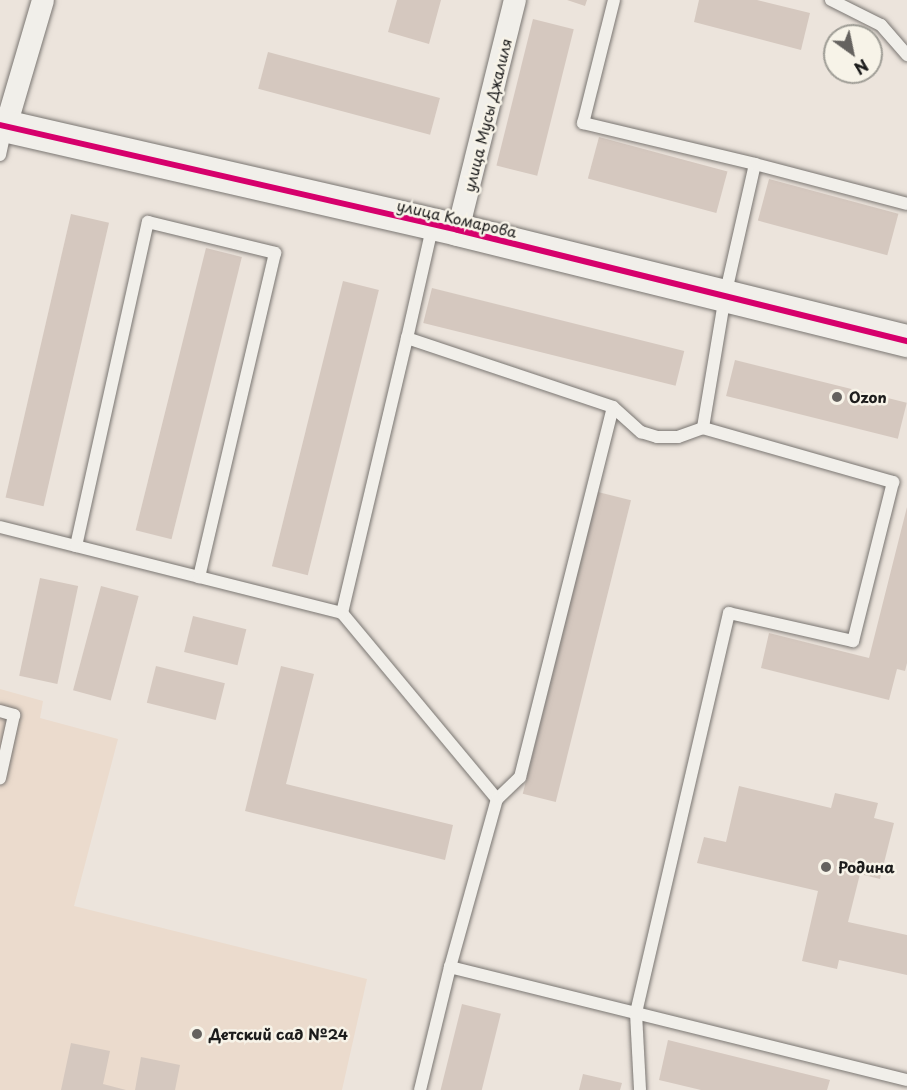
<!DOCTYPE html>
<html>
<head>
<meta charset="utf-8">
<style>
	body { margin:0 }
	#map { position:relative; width:907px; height:1090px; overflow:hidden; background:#ece4dc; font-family:"Playpen Sans",sans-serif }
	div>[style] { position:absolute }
	.built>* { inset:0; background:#ebdbcd }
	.building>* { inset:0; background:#d5c8bf; transform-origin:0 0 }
	.roads { filter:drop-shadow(0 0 2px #7a7672) drop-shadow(0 0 2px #7a7672) }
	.lane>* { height:12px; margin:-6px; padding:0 6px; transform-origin:6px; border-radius:6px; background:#f1efea }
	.street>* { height:22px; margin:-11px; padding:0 11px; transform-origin:11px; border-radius:11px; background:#f1efea }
	.secondary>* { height:32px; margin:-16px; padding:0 16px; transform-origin:16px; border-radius:16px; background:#f1efea }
	.cycleway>* { height:6px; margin:-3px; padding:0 3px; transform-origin:3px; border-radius:3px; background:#d6006c }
	.dots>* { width:16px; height:16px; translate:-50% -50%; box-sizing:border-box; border:3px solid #f7f3e8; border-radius:50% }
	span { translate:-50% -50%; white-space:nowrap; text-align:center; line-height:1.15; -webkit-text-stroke:5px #f7f3e8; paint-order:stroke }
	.street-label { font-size:15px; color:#1c1c1c }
	.poi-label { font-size:15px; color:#1c1c1c; font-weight:700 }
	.left { translate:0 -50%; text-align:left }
	.north { position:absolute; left:823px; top:24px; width:60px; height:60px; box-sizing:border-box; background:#f7f3e8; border:2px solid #9f9d96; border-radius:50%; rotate:147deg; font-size:16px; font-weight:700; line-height:24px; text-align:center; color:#1c1c1c }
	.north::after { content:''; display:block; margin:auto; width:21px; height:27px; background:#65625f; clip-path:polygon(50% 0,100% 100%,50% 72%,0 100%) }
</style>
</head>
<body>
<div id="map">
	<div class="built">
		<i style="clip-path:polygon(0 689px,43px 701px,40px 718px,118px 739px,74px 906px,367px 979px,342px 1090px,0 1090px)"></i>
	</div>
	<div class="building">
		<i style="clip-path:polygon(397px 0,441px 0,429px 44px,388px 32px)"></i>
		<i style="clip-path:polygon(567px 0,587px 0,585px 6px)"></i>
		<i style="clip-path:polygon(699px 0,757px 0,810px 13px,801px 50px,694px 22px)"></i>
		<i style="left:533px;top:19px;width:42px;height:151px;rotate:14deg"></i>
		<i style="left:268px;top:52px;width:178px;height:38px;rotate:15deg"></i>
		<i style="left:599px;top:137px;width:133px;height:43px;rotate:15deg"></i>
		<i style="left:769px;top:179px;width:134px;height:43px;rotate:15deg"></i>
		<i style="left:71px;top:214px;width:39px;height:291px;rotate:13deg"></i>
		<i style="left:206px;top:248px;width:37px;height:291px;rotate:14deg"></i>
		<i style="left:343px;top:281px;width:37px;height:294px;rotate:14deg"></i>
		<i style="left:432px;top:288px;width:260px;height:36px;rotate:14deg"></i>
		<i style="left:735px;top:360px;width:177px;height:37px;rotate:14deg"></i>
		<i style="left:598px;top:492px;width:34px;height:311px;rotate:14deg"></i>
		<i style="clip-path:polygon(907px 507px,907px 663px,905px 671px,897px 669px,889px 700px,761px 668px,769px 633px,869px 658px)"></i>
		<i style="left:40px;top:578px;width:39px;height:100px;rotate:12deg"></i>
		<i style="left:101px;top:586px;width:39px;height:108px;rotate:15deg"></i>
		<i style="left:193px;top:616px;width:55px;height:37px;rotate:14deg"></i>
		<i style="left:156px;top:666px;width:71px;height:38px;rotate:14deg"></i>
		<i style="clip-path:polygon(281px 666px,314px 674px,286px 784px,453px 825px,445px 860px,245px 811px)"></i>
		<i style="clip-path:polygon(739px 786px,831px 808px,835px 793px,878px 803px,874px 818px,894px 823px,880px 879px,860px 874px,848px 922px,907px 935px,907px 975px,839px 960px,837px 969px,802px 961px,818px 891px,697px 863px,704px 837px,726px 842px)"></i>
		<i style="left:462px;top:1004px;width:40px;height:89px;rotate:14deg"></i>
		<i style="clip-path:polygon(668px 1040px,830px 1080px,827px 1090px,701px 1090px,659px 1080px)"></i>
		<i style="clip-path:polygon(71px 1043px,110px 1051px,103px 1084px,126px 1090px,61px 1090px)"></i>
		<i style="clip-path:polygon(141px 1057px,180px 1065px,175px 1090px,135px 1090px)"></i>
		<i style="clip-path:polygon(583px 1074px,622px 1083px,620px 1090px,579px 1090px)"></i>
	</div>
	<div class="roads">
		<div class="lane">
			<i style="left:614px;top:0;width:127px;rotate:104.1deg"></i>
			<i style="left:583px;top:123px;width:177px;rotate:13.4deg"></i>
			<i style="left:755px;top:164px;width:135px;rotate:102.8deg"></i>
			<i style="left:725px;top:296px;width:134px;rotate:99.5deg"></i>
			<i style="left:703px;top:428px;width:198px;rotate:15.9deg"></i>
			<i style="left:893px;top:482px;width:164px;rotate:104.1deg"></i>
			<i style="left:853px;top:641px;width:127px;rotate:-167.3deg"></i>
			<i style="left:729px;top:613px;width:411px;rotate:103.1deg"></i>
			<i style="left:636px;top:1013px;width:279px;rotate:13.9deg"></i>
			<i style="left:831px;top:0;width:56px;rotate:26.6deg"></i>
			<i style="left:881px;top:25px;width:40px;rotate:49deg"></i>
			<i style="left:0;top:155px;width:29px;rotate:-78deg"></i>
			<i style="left:755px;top:164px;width:157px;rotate:14.7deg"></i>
			<i style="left:433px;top:224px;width:117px;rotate:102.8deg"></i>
			<i style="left:407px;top:338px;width:217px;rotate:18.5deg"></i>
			<i style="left:613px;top:407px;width:382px;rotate:104.1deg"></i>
			<i style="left:520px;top:777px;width:32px;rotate:136deg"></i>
			<i style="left:613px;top:407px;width:38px;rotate:42deg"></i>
			<i style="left:641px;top:432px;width:17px;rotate:17deg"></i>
			<i style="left:657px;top:437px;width:21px"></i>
			<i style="left:678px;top:437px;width:27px;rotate:-20deg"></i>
			<i style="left:0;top:527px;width:353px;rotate:14.1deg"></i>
			<i style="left:342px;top:613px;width:242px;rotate:50.2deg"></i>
			<i style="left:497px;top:799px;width:174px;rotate:105.6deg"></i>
			<i style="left:76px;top:546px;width:332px;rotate:-77.5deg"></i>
			<i style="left:148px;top:222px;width:131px;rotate:13.7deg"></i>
			<i style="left:275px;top:253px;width:333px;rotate:103.2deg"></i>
			<i style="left:342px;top:613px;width:283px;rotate:-76.7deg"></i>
			<i style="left:0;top:711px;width:15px;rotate:16deg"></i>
			<i style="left:14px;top:715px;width:65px;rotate:102.5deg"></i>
			<i style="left:420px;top:1090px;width:127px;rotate:-76.3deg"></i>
			<i style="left:450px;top:967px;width:192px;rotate:13.9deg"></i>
			<i style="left:636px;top:1013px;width:77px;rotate:87deg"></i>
		</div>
		<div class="street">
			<i style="left:6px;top:126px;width:131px;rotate:-73.6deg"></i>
			<i style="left:458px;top:230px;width:237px;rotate:-76.1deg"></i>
		</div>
		<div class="secondary">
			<i style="left:0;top:125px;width:470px;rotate:12.9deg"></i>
			<i style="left:458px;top:230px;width:463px;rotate:13.9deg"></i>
		</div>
	</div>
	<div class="cycleway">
		<i style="left:0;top:125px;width:470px;rotate:12.9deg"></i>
		<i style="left:458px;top:230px;width:463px;rotate:13.9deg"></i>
	</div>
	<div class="dots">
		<i style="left:837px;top:397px;background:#65625f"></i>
		<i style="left:826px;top:867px;background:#65625f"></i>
		<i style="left:197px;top:1034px;background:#65625f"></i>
	</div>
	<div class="street-label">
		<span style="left:487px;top:115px;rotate:-76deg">улица Мусы Джалиля</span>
		<span style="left:457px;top:218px;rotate:13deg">улица Комарова</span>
	</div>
	<div class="poi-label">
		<span class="left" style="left:849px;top:397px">Ozon</span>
		<span class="left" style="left:838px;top:867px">Родина</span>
		<span class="left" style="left:209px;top:1034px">Детский сад №24</span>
	</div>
	<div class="north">N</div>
</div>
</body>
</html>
